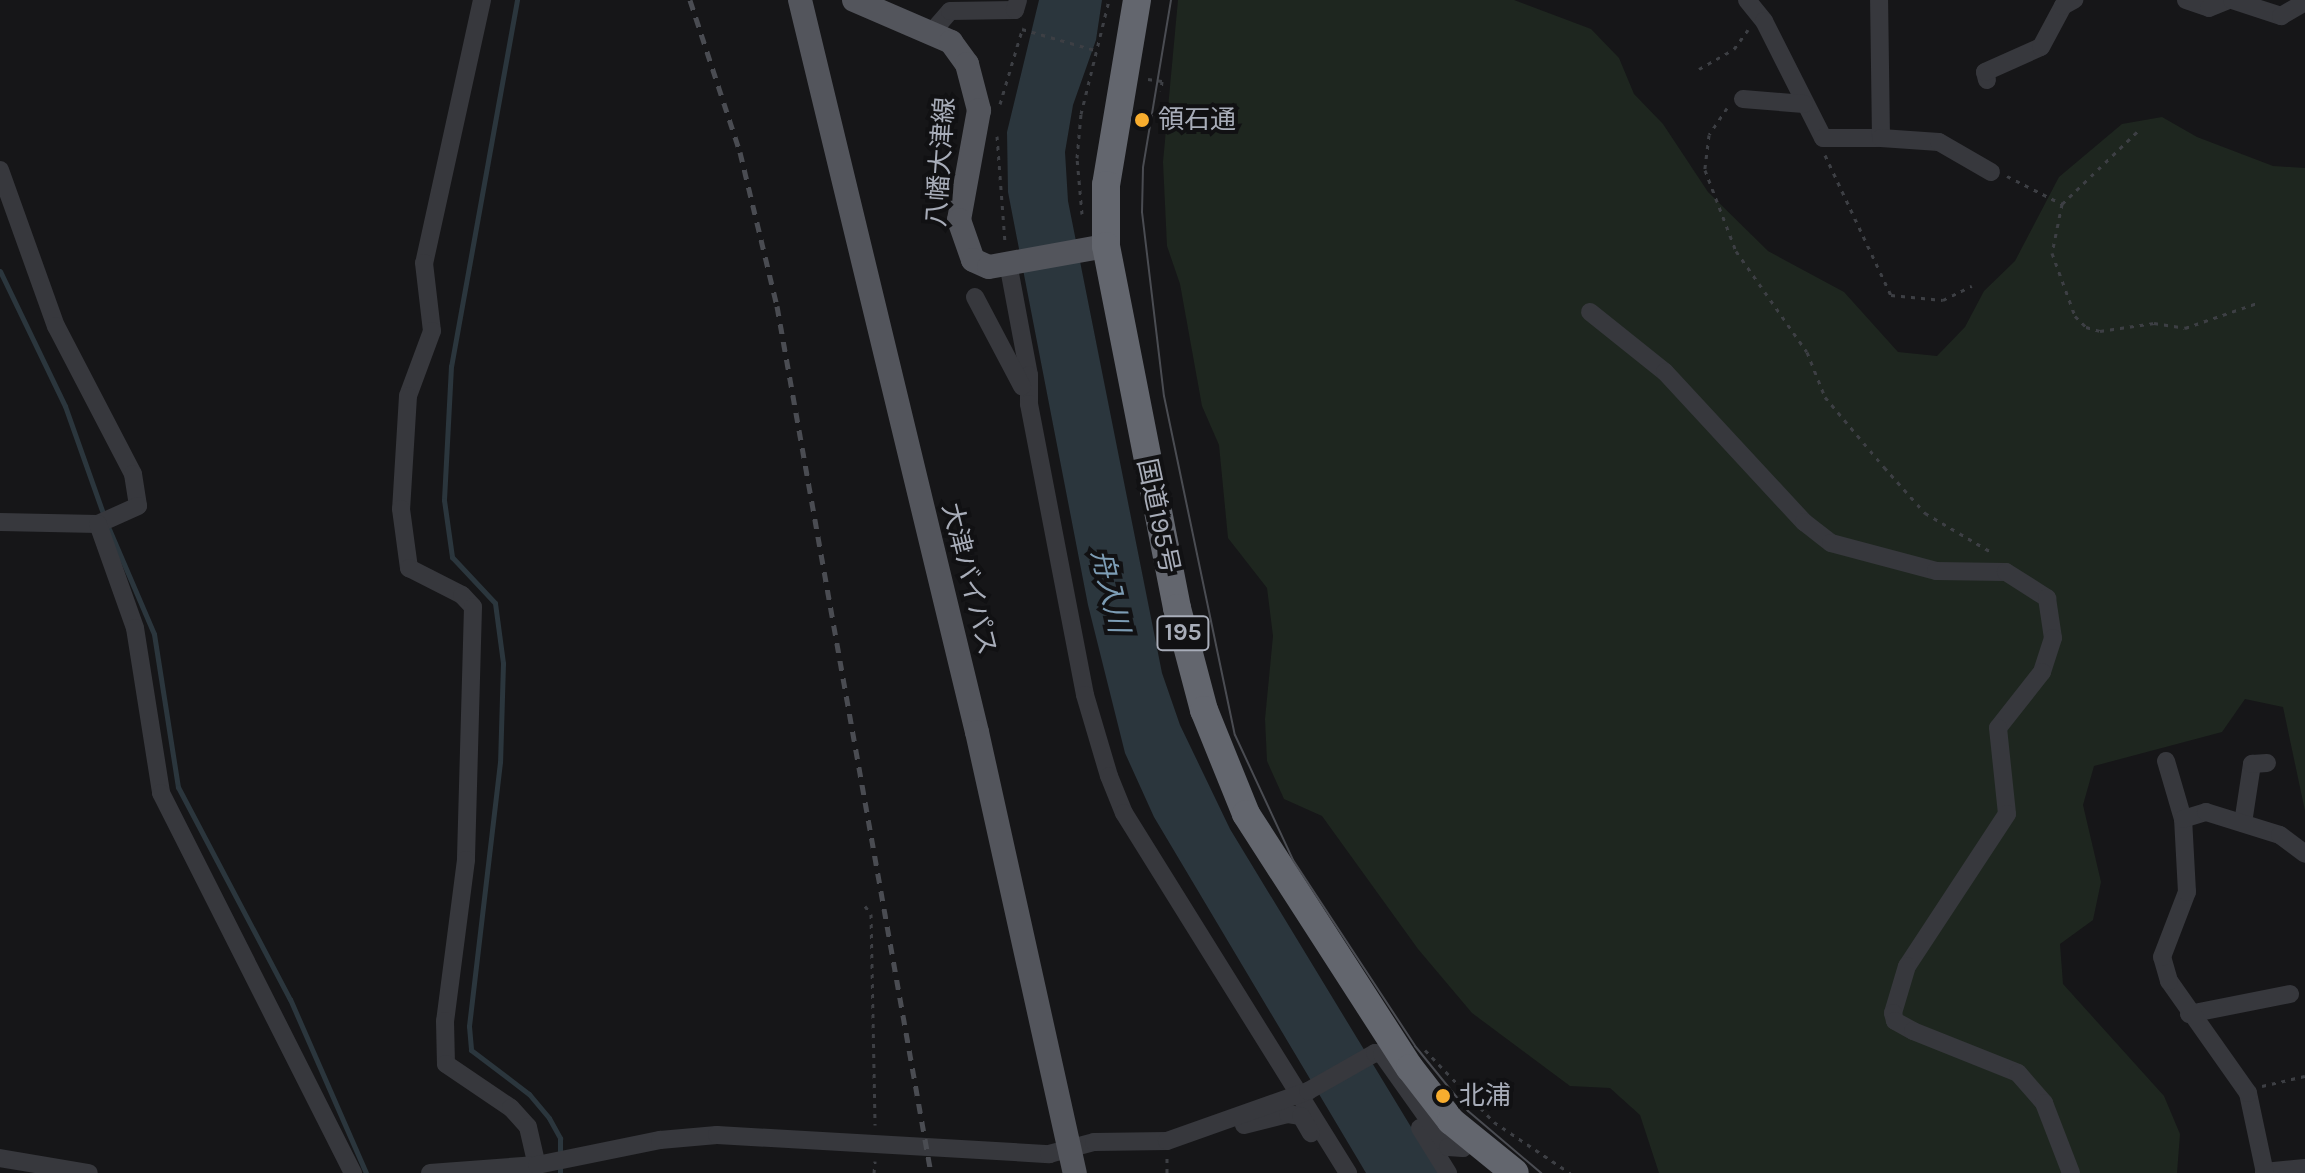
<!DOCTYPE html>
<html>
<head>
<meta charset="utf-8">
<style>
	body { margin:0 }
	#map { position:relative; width:2305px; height:1173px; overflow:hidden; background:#161618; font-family:Karla,"Noto Sans JP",sans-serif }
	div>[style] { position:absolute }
	.green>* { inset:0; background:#1e261f }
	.water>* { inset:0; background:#2b363d }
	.stream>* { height:5px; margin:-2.5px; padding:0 2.5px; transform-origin:2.5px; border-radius:2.5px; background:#2b363d }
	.path>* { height:3px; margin-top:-1.5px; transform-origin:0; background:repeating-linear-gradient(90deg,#3d3f44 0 4px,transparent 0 10px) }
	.minor>* { height:18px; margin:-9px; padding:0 9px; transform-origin:9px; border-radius:9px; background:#37383d }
	.major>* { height:24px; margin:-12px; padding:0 12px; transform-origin:12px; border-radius:12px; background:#53555c }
	.highway>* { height:28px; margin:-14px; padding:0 14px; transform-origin:14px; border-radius:14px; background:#63666e }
	.tram>* { height:2px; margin:-1px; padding:0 1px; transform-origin:1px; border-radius:1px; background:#4a4c52 }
	.rail>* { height:5px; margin-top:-2.5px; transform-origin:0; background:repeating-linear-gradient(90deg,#4a4c52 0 10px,transparent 0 18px) }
	.dots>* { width:22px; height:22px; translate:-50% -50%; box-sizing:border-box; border:4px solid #111113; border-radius:50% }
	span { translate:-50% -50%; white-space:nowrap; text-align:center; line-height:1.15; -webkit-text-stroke:8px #111113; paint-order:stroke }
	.shield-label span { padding:2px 6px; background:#111113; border:2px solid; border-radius:6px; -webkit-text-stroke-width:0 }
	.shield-label { font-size:24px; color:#a8adb9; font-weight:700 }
	.poi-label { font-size:26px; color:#a8adb9 }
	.left { translate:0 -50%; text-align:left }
	.street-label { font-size:26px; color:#a8adb9 }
	.water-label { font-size:28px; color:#7d9db5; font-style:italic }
</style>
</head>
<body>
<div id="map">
	<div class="green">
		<i style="clip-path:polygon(1178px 0,1514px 0,1591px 29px,1619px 58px,1634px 94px,1663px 124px,1708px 192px,1768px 251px,1844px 292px,1898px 352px,1937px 356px,1965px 327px,1984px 291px,2015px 261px,2059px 177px,2122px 124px,2162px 117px,2197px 137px,2273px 166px,2305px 168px,2305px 811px,2283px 707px,2245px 699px,2222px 732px,2094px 766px,2083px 805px,2101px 882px,2093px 920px,2060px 944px,2063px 984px,2164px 1096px,2180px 1134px,2177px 1173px,1659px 1173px,1640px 1115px,1610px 1088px,1570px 1086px,1472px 1013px,1418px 949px,1322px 816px,1284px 799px,1267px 761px,1265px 719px,1273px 636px,1267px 588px,1228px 538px,1219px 445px,1202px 406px,1180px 284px,1167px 246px,1163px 162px)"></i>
	</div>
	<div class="water">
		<i style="clip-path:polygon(1039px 0,1102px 0,1096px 40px,1073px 105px,1065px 152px,1068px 201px,1162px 673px,1180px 725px,1230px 829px,1439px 1173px,1366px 1173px,1154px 817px,1125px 753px,1088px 605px,1008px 192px,1007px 132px)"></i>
	</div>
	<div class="stream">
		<i style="left:517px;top:0;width:372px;rotate:100.2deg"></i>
		<i style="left:451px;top:366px;width:134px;rotate:93deg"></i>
		<i style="left:444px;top:500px;width:58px;rotate:82deg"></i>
		<i style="left:452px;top:557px;width:63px;rotate:46.9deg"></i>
		<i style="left:495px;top:603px;width:61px;rotate:82.4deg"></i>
		<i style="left:503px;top:663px;width:99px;rotate:91.7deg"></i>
		<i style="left:500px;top:762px;width:266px;rotate:96.7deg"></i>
		<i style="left:469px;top:1026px;width:24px;rotate:85deg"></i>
		<i style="left:471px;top:1050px;width:73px;rotate:37.2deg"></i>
		<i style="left:529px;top:1094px;width:31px;rotate:50deg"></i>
		<i style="left:549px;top:1118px;width:23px;rotate:61deg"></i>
		<i style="left:560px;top:1138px;width:35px;rotate:90deg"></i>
		<i style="left:0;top:271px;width:150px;rotate:64.3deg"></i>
		<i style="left:65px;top:406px;width:117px;rotate:70.5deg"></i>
		<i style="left:109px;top:529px;width:114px;rotate:66.8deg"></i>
		<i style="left:154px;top:634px;width:155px;rotate:81.1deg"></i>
		<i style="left:178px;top:787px;width:240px;rotate:62.2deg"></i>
		<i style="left:290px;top:999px;width:190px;rotate:66.4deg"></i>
	</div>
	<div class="path">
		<i style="left:1022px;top:29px;width:79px;rotate:16.1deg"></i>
		<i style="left:1699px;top:69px;width:40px;rotate:-29.7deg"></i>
		<i style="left:1734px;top:49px;width:24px;rotate:-54deg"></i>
		<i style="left:1148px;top:79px;width:14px;rotate:8deg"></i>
		<i style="left:1162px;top:81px;width:10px;rotate:96deg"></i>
		<i style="left:1000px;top:104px;width:80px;rotate:-73.4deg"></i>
		<i style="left:1727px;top:108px;width:32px;rotate:124deg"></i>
		<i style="left:1709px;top:135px;width:35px;rotate:97deg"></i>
		<i style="left:1705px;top:170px;width:87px;rotate:69.1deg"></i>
		<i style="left:1736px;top:251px;width:123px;rotate:54.9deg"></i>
		<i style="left:1807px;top:352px;width:48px;rotate:68.2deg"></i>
		<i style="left:1825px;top:397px;width:92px;rotate:49.9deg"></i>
		<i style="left:1884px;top:467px;width:62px;rotate:48.3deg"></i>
		<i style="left:1925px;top:513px;width:79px;rotate:30.5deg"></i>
		<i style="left:997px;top:136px;width:107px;rotate:85.7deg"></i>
		<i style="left:1825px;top:155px;width:155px;rotate:64.8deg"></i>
		<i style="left:1891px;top:295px;width:52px;rotate:5.5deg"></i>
		<i style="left:1943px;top:300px;width:32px;rotate:-26deg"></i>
		<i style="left:2007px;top:176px;width:62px;rotate:27deg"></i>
		<i style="left:2062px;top:204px;width:108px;rotate:-43.9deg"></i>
		<i style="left:2062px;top:204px;width:50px;rotate:101.5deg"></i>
		<i style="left:2052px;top:253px;width:67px;rotate:69.9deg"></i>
		<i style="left:2075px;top:316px;width:16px;rotate:45deg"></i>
		<i style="left:2086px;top:327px;width:15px;rotate:16deg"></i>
		<i style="left:2100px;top:331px;width:55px;rotate:-8.4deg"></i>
		<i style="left:2154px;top:323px;width:31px;rotate:9deg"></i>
		<i style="left:2185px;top:328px;width:76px;rotate:-19.1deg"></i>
		<i style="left:1082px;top:214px;width:56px;rotate:-95.1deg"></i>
		<i style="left:1077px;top:158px;width:44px;rotate:-84.8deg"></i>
		<i style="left:1081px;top:114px;width:117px;rotate:-76.2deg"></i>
		<i style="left:865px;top:906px;width:10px;rotate:53deg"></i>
		<i style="left:871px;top:914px;width:211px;rotate:88.9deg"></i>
		<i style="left:1425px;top:1050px;width:100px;rotate:46.2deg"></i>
		<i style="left:1494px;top:1122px;width:92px;rotate:33.9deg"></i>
		<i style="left:2262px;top:1086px;width:44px;rotate:-13.1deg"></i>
		<i style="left:874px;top:1173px;width:12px;rotate:-85deg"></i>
		<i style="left:1167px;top:1173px;width:16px;rotate:-90deg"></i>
	</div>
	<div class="minor">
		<i style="left:482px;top:0;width:269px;rotate:102.4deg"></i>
		<i style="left:424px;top:263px;width:68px;rotate:83.3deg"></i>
		<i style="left:432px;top:331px;width:69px;rotate:110.3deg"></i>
		<i style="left:408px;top:396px;width:113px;rotate:93.5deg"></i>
		<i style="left:401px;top:509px;width:60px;rotate:82.3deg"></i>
		<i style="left:409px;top:568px;width:59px;rotate:27deg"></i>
		<i style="left:462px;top:595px;width:16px;rotate:47deg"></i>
		<i style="left:473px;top:607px;width:253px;rotate:91.6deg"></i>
		<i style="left:466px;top:860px;width:162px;rotate:97.4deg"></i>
		<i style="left:445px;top:1021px;width:43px;rotate:88.7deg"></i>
		<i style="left:446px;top:1064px;width:78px;rotate:34.1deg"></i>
		<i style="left:511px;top:1108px;width:25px;rotate:48deg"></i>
		<i style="left:528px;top:1127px;width:39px;rotate:77deg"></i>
		<i style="left:1747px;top:0;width:27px;rotate:51deg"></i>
		<i style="left:1764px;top:21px;width:131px;rotate:63.2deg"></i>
		<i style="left:1823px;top:138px;width:58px"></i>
		<i style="left:1881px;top:138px;width:138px;rotate:-90.8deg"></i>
		<i style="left:2186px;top:0;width:24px;rotate:19deg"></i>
		<i style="left:2209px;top:8px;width:22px;rotate:-22deg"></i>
		<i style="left:2232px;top:0;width:52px;rotate:18.1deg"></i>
		<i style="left:2281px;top:16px;width:28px;rotate:-30deg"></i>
		<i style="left:931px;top:33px;width:29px;rotate:-49deg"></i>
		<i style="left:950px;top:11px;width:65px;rotate:-0.9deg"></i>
		<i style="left:1015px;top:10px;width:10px;rotate:-73deg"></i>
		<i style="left:1987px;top:80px;width:8px;rotate:-104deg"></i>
		<i style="left:1985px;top:72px;width:61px;rotate:-24.1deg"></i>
		<i style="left:2041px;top:47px;width:47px;rotate:-61.8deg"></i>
		<i style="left:2063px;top:6px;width:13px;rotate:-29deg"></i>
		<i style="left:1743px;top:99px;width:61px;rotate:4.7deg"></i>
		<i style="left:1881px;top:138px;width:58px;rotate:3.9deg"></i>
		<i style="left:1939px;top:142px;width:60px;rotate:30deg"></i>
		<i style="left:0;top:170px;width:166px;rotate:70.3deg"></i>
		<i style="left:56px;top:326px;width:167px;rotate:62.5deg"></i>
		<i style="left:133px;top:474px;width:32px;rotate:81deg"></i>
		<i style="left:138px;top:506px;width:44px;rotate:155.8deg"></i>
		<i style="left:98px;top:524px;width:98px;rotate:-178.8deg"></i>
		<i style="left:1008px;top:263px;width:114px;rotate:79.4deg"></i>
		<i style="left:1029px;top:375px;width:29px;rotate:90deg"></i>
		<i style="left:1029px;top:404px;width:296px;rotate:79.1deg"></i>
		<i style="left:1085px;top:695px;width:84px;rotate:73.5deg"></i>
		<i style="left:1109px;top:776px;width:40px;rotate:68deg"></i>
		<i style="left:1124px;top:813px;width:424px;rotate:58.1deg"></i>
		<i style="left:975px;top:297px;width:101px;rotate:62.2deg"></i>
		<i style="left:1590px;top:312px;width:96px;rotate:38.7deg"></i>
		<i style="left:1665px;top:372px;width:205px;rotate:47.2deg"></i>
		<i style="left:1804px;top:522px;width:34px;rotate:38deg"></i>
		<i style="left:1831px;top:543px;width:109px;rotate:14.9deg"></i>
		<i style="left:1936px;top:571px;width:70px;rotate:0.8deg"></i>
		<i style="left:2006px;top:572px;width:49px;rotate:32.4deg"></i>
		<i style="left:2047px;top:598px;width:40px;rotate:81.5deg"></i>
		<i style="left:2053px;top:638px;width:36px;rotate:108deg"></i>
		<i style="left:2042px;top:672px;width:71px;rotate:128.2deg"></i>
		<i style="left:1998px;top:728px;width:86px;rotate:84deg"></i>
		<i style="left:2007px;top:814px;width:182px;rotate:123.3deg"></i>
		<i style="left:1907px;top:966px;width:49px;rotate:106.6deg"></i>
		<i style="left:1893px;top:1013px;width:8px;rotate:76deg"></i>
		<i style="left:1895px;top:1021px;width:21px;rotate:29deg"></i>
		<i style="left:1913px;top:1031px;width:113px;rotate:21.8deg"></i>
		<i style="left:2018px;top:1073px;width:40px;rotate:49deg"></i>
		<i style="left:2044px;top:1103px;width:75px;rotate:68.9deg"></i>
		<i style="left:98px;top:524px;width:110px;rotate:70.4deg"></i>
		<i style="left:135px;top:628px;width:167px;rotate:81deg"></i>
		<i style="left:161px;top:793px;width:426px;rotate:63.2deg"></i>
		<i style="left:2166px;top:761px;width:60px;rotate:73.7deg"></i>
		<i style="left:2243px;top:823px;width:60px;rotate:-81.3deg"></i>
		<i style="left:2252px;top:764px;width:15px;rotate:-4deg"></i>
		<i style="left:2189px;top:1014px;width:103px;rotate:-11.2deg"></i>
		<i style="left:1244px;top:1125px;width:45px;rotate:-14deg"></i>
		<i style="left:1288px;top:1114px;width:13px;rotate:9deg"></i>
		<i style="left:1301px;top:1116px;width:20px;rotate:60deg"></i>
		<i style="left:1420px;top:1128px;width:53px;rotate:58.1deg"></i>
		<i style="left:0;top:1158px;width:90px;rotate:9.6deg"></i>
		<i style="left:2264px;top:1172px;width:41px;rotate:-5.6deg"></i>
		<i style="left:430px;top:1173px;width:107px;rotate:-4.3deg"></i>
		<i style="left:537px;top:1165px;width:126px;rotate:-11.5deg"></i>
		<i style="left:660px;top:1140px;width:57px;rotate:-5deg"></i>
		<i style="left:717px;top:1135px;width:333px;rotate:3.3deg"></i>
		<i style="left:1049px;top:1154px;width:47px;rotate:-14.9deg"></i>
		<i style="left:1094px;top:1142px;width:73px;rotate:-0.8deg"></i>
		<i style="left:1167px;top:1141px;width:150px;rotate:-19.5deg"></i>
		<i style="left:1308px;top:1091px;width:77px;rotate:-29.6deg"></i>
		<i style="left:1375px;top:1053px;width:7px;rotate:8deg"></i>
		<i style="left:1382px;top:1054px;width:114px;rotate:54.6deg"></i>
		<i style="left:1448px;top:1147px;width:15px;rotate:4deg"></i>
		<i style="left:1463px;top:1148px;width:13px;rotate:-42deg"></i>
		<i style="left:2265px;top:1173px;width:82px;rotate:-102deg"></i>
		<i style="left:2248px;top:1093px;width:137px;rotate:-125.2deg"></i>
		<i style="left:2169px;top:981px;width:25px;rotate:-106deg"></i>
		<i style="left:2162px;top:957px;width:70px;rotate:-69deg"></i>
		<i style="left:2187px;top:892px;width:73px;rotate:-93.1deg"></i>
		<i style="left:2183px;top:819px;width:24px;rotate:-17deg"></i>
		<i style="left:2206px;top:812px;width:77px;rotate:17.3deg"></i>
		<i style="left:2280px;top:835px;width:31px;rotate:37deg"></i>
	</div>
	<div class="major">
		<i style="left:800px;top:0;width:753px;rotate:76.41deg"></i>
		<i style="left:977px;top:732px;width:452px;rotate:77.5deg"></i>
		<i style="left:854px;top:0;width:106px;rotate:23.4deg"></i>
		<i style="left:951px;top:42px;width:27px;rotate:54deg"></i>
		<i style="left:967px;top:64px;width:48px;rotate:75.4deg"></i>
		<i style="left:979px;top:110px;width:112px;rotate:100.3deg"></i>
		<i style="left:959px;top:220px;width:42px;rotate:70.7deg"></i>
		<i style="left:973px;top:260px;width:17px;rotate:24deg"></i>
		<i style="left:989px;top:267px;width:119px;rotate:-10.2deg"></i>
	</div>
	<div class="highway">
		<i style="left:1137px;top:0;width:188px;rotate:99.5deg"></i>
		<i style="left:1106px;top:185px;width:61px;rotate:90deg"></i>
		<i style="left:1106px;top:246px;width:369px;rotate:78.9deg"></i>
		<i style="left:1177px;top:608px;width:106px;rotate:75.2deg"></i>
		<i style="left:1204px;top:710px;width:112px;rotate:68deg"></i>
		<i style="left:1246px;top:814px;width:302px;rotate:57.2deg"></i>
		<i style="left:1410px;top:1068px;width:67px;rotate:52.3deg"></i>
		<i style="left:1451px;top:1121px;width:82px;rotate:39.1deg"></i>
	</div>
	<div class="tram">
		<i style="left:1171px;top:0;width:170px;rotate:99.5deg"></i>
		<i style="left:1143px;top:168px;width:44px;rotate:91.3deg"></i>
		<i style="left:1142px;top:212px;width:185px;rotate:83.2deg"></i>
		<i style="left:1164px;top:396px;width:346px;rotate:78.2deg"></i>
		<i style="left:1235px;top:735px;width:138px;rotate:65.1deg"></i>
		<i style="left:1293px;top:860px;width:222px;rotate:56.7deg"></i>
		<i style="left:1415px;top:1046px;width:84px;rotate:50.8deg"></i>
		<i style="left:1468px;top:1111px;width:96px;rotate:40.3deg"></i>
	</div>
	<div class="rail">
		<i style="left:690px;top:0;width:160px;rotate:71.8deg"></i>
		<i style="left:740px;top:152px;width:158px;rotate:76.5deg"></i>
		<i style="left:777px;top:306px;width:881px;rotate:79.93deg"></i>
	</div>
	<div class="dots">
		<i style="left:1142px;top:120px;background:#f8ad2e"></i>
		<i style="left:1443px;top:1096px;background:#f8ad2e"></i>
	</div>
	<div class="shield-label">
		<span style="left:1183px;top:633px">195</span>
	</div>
	<div class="poi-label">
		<span class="left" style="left:1158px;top:120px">領石通</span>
		<span class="left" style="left:1459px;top:1096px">北浦</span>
	</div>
	<div class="street-label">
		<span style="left:941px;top:162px;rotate:-86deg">八幡大津線</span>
		<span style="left:1158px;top:516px;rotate:78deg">国道195号</span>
		<span style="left:969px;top:579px;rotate:76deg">大津バイパス</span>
	</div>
	<div class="water-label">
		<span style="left:1110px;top:591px;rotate:77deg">舟入川</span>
	</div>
</div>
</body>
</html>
